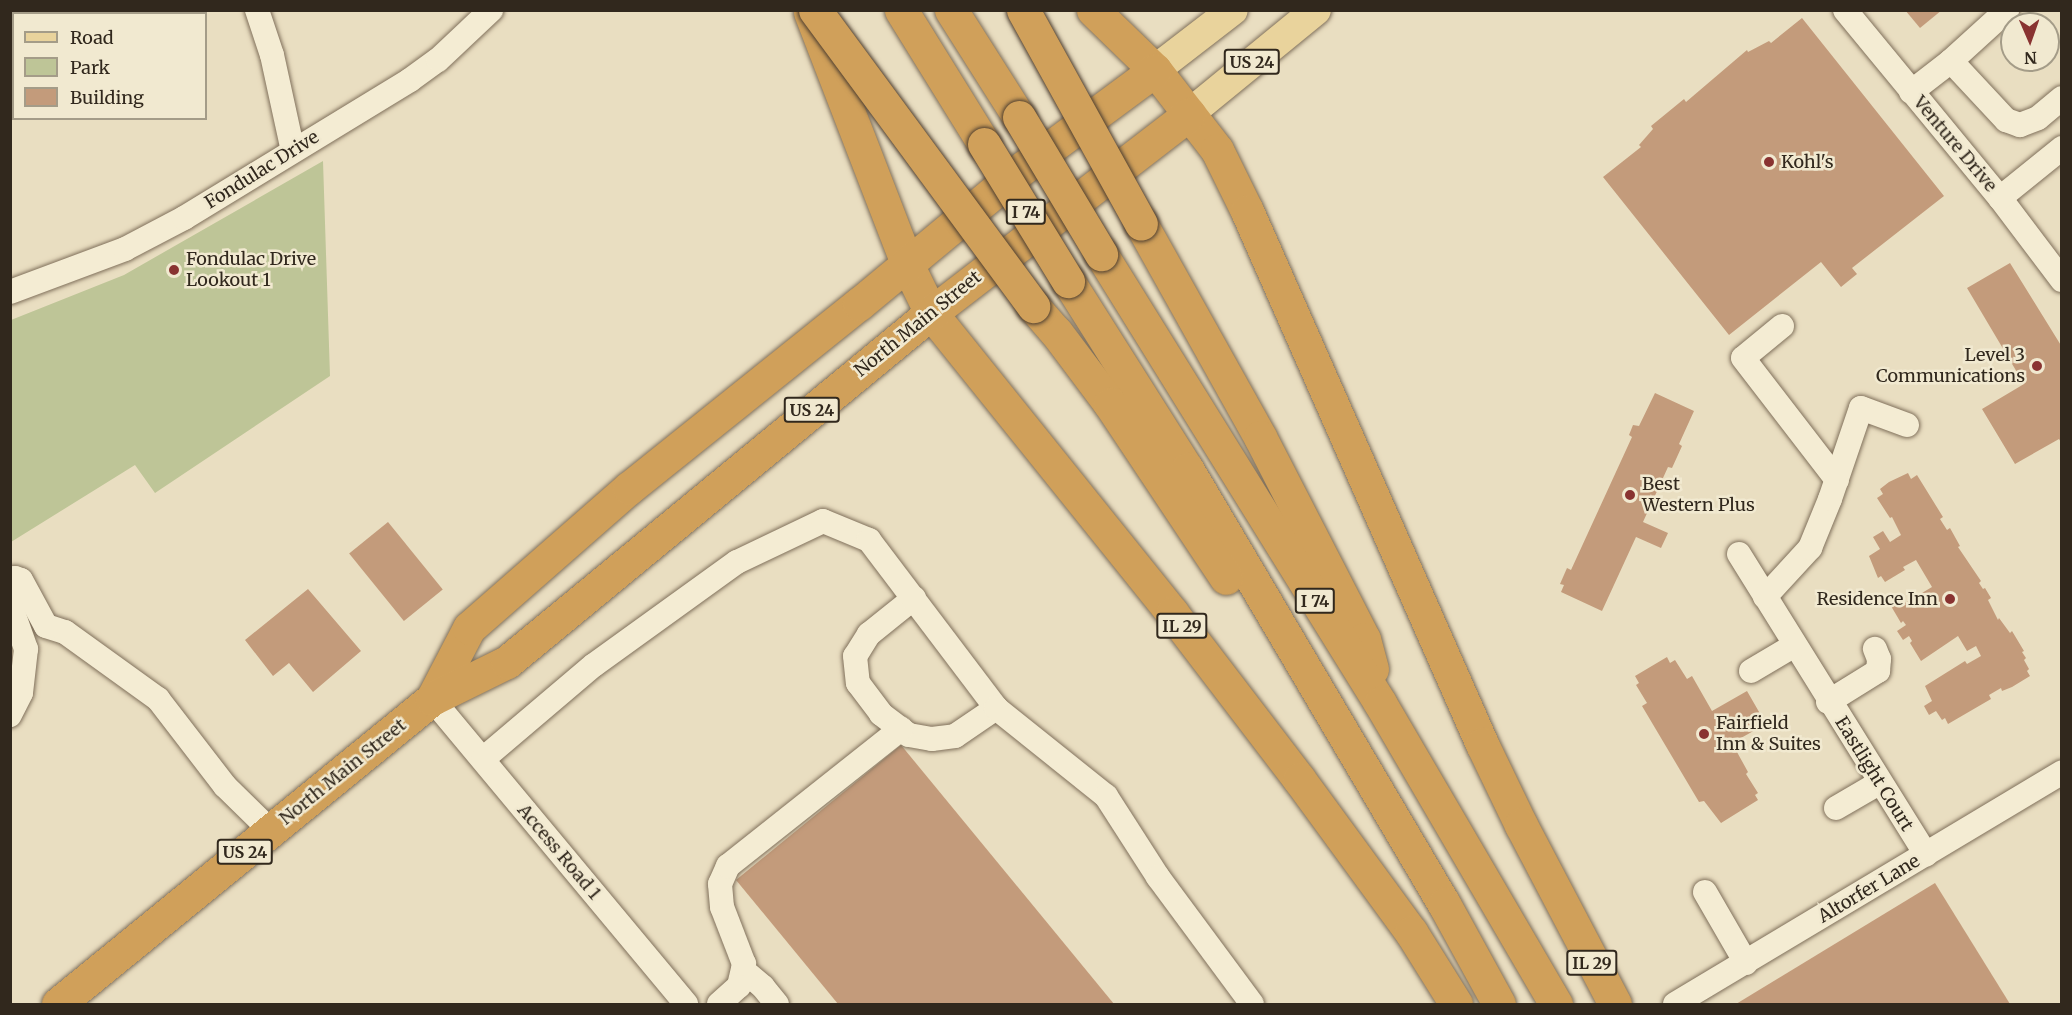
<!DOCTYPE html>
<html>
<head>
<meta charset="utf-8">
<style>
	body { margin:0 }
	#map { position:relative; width:2072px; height:1015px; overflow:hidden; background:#e9dec1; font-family:Merriweather,serif }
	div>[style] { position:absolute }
	.green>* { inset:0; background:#bec597 }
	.building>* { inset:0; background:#c39b7b; transform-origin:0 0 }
	.roads { filter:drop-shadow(0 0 2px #80705b) drop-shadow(0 0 2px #80705b) }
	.minor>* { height:24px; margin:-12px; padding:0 12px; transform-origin:12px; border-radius:12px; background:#f4ecd3 }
	.major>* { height:30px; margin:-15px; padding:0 15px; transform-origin:15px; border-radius:15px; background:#e9d39c }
	.highway>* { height:33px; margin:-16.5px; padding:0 16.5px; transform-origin:16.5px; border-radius:16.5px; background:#d0a05a }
	.bridges { filter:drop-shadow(0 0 2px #4e3e2f) drop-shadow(0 0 2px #4e3e2f) }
	.highway-bridge>* { height:33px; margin:-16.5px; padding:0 16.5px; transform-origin:16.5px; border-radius:16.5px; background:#d0a05a }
	.dots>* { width:16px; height:16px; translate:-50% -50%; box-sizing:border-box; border:3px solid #f1e9d0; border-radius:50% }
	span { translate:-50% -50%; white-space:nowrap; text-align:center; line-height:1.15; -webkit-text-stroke:5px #f1e9d0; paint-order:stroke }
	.shield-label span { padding:2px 4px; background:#f1e9d0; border:2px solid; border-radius:4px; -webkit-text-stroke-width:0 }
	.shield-label { font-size:16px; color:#31281d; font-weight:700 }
	.street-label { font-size:18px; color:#31281d }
	.poi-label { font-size:18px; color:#31281d }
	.left { translate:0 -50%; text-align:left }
	.right { translate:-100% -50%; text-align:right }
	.frame { position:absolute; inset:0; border:12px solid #31281d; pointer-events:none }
	.legend { position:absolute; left:12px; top:12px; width:195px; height:108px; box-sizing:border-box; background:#f1e9d0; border:2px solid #a49c88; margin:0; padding:8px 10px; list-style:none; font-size:18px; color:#31281d }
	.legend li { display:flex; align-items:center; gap:12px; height:30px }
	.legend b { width:30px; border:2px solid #a49c88 }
	.north { position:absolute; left:2000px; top:12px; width:60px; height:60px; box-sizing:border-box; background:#f1e9d0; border:2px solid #a49c88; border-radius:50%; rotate:178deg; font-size:16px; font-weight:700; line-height:24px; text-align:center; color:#31281d }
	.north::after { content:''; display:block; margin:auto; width:21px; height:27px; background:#893331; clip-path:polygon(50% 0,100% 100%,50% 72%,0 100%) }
</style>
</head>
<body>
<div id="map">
	<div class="green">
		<i style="clip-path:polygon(323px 161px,330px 376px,155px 493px,135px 465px,11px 542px,11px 320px,124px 275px)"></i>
	</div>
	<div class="building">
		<i style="clip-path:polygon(1905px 10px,1942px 10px,1920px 28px)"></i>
		<i style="clip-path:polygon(1802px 18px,1944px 196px,1852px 268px,1857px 274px,1841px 287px,1821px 262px,1729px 335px,1603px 177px,1641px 147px,1639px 145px,1653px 129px,1651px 126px,1684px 99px,1686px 102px,1747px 50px,1748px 52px,1769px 41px,1771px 43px)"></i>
		<i style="clip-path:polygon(2010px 263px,2062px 347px,2062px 444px,2059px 439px,2015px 464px,1982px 409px,2024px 384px,1967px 288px)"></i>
		<i style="clip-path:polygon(1655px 393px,1694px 411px,1679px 444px,1682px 446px,1672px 468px,1668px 467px,1643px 522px,1668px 533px,1661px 548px,1636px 537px,1602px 611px,1561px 592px,1564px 585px,1560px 584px,1567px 568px,1571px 570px,1632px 437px,1629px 435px,1633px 425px,1639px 426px)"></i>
		<i style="clip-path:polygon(1908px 473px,1911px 479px,1917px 475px,1943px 517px,1940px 519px,1947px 530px,1950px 528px,1960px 546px,1958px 547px,1981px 581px,1979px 583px,1983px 589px,1985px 588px,1991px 598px,1988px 600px,1998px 620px,1999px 618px,2010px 633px,2012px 631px,2024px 651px,2022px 652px,2026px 658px,2024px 660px,2029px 669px,2027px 671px,2030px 676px,2012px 687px,2002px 691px,2001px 688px,1989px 695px,1991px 699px,1948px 724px,1945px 718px,1942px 720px,1936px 711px,1929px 715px,1924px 706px,1932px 701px,1925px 686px,1965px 661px,1967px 664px,1981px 656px,1976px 646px,1967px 651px,1958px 636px,1921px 661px,1910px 643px,1912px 641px,1909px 636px,1903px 640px,1897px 631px,1906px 625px,1903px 621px,1901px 623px,1891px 606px,1897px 602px,1900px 606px,1932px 587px,1916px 560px,1903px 567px,1905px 570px,1885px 582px,1881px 576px,1878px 578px,1869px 556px,1880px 549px,1873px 537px,1883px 531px,1890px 542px,1901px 535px,1892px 517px,1890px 518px,1877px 498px,1883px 494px,1880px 489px,1889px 482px)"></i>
		<i style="left:388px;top:522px;width:87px;height:50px;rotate:51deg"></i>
		<i style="clip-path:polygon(308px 589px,361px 651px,313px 692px,289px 663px,273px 676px,245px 640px)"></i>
		<i style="clip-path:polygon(1667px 657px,1670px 663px,1675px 660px,1687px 679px,1692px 676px,1712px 711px,1747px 691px,1766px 724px,1732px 743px,1748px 772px,1746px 774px,1758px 793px,1755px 795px,1758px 800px,1721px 823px,1704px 801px,1699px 802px,1642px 706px,1647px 703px,1636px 685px,1639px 683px,1635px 676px)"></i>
		<i style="clip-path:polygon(901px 745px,1114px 1004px,838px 1004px,736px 880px)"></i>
		<i style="clip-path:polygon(1935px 883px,2010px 1004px,1736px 1004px)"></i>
	</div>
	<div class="roads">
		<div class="minor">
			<i style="left:257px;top:10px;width:47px;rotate:71.6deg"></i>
			<i style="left:272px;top:55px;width:98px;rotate:77.7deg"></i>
			<i style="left:1845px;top:10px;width:244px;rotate:50.5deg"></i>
			<i style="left:2000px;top:198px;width:103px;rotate:52.9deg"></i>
			<i style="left:1951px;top:61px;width:81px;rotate:47deg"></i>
			<i style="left:2006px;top:120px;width:15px;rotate:20deg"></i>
			<i style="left:2020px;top:125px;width:19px;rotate:-21deg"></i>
			<i style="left:2038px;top:118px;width:31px;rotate:-40deg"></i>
			<i style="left:1911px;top:92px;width:51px;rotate:-37.8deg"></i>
			<i style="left:1951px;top:61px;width:76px;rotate:-42.3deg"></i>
			<i style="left:2000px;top:198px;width:80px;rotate:-38.9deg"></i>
			<i style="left:10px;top:292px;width:123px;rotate:-20.5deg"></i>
			<i style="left:125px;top:249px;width:67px;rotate:-27.7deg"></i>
			<i style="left:184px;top:218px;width:265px;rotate:-31.4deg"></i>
			<i style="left:410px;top:80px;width:34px;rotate:-36deg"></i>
			<i style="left:438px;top:60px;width:73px;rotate:-43.3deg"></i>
			<i style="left:1782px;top:326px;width:50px;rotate:140.6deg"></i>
			<i style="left:1743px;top:358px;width:154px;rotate:52.4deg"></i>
			<i style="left:1739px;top:554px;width:354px;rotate:58.1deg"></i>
			<i style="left:10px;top:583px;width:7px;rotate:-45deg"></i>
			<i style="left:15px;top:578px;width:6px;rotate:18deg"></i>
			<i style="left:21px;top:580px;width:52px;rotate:61.5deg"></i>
			<i style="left:46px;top:626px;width:20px;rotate:18deg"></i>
			<i style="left:65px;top:632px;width:115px;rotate:35.8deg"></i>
			<i style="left:158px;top:699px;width:110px;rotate:52.4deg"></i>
			<i style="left:225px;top:786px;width:64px;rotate:44.4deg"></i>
			<i style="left:1765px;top:597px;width:67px;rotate:-47.4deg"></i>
			<i style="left:1810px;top:548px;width:53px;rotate:-67.8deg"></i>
			<i style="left:1830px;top:499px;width:96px;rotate:-71.2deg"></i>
			<i style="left:1861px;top:408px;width:49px;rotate:20.3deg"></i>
			<i style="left:914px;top:598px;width:58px;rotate:141.3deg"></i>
			<i style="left:869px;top:634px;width:26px;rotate:122deg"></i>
			<i style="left:855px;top:656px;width:27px;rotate:84deg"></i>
			<i style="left:858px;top:683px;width:39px;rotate:53deg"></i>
			<i style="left:881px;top:714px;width:35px;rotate:37deg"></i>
			<i style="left:909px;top:735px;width:23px;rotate:10deg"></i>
			<i style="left:932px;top:739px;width:23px;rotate:-7deg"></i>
			<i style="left:955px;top:736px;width:50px;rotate:-34.3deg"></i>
			<i style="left:10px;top:604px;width:48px;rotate:70.4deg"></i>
			<i style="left:26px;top:649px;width:44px;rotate:96.5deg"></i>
			<i style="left:21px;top:693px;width:25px;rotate:117deg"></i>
			<i style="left:1751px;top:671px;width:51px;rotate:-30.6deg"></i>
			<i style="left:432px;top:699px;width:397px;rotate:50.2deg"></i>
			<i style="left:1828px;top:702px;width:59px;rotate:-31.8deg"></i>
			<i style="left:1878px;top:671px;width:12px;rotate:-85deg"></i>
			<i style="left:1879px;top:659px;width:11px;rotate:-112deg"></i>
			<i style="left:483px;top:759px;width:145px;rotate:-40.3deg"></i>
			<i style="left:594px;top:665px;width:176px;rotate:-35.8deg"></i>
			<i style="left:737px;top:562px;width:95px;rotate:-25.5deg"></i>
			<i style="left:823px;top:521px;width:50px;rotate:22.4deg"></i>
			<i style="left:869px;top:540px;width:211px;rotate:52.9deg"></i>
			<i style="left:996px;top:708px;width:141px;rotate:38.7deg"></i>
			<i style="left:1106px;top:796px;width:96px;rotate:57.3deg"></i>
			<i style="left:1158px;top:877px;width:158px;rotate:53.5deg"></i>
			<i style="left:1836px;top:808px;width:50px;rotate:-30.2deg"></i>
			<i style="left:1705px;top:892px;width:82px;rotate:60deg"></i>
			<i style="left:743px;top:970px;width:26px;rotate:40deg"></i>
			<i style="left:763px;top:987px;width:22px;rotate:51deg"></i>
			<i style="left:719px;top:1004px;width:27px;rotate:-42deg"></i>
			<i style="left:739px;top:986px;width:23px;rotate:-77deg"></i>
			<i style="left:744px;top:964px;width:61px;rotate:-111.1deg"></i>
			<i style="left:722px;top:907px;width:23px;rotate:-95deg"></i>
			<i style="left:720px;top:884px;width:20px;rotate:-66deg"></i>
			<i style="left:728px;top:866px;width:221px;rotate:-38.4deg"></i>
			<i style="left:1675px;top:1004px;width:451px;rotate:-30.9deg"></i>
		</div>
		<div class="major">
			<i style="left:1155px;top:70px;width:98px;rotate:-37.6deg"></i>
			<i style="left:1189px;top:114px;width:164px;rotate:-39.3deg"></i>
		</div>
		<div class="highway">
			<i style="left:901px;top:10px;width:158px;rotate:58.2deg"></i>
			<i style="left:951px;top:10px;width:127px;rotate:57.6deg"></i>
			<i style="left:1093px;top:10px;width:86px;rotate:44.1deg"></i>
			<i style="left:1155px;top:70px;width:101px;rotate:52.2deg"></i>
			<i style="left:1217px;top:150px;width:68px;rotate:63.8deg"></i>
			<i style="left:1247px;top:211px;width:583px;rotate:66.21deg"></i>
			<i style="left:1482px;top:744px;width:90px;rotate:64.3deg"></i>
			<i style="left:1521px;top:825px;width:202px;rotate:62.3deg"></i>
			<i style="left:810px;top:12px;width:270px;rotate:68.9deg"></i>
			<i style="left:907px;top:264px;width:55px;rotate:63.9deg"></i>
			<i style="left:931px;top:313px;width:385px;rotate:51.2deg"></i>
			<i style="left:1172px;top:613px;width:209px;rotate:52.6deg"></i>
			<i style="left:1299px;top:779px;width:190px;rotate:53.8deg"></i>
			<i style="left:1411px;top:932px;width:85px;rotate:58deg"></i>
			<i style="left:1141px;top:224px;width:244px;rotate:60.8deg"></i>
			<i style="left:1260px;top:437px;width:227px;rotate:62.8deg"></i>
			<i style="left:1364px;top:639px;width:31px;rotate:75deg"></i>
			<i style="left:1101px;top:254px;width:529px;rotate:58.14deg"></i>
			<i style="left:1380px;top:703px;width:349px;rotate:59.7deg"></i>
			<i style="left:1068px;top:281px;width:222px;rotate:57.7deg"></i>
			<i style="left:1187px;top:469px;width:505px;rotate:59.43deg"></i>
			<i style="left:1444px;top:904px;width:114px;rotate:61.2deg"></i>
			<i style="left:1033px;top:306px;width:35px;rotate:49deg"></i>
			<i style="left:1056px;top:332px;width:90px;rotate:53.1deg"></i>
			<i style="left:1110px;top:404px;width:209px;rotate:56.3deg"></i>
			<i style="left:432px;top:699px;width:80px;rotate:-62.5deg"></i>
			<i style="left:469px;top:628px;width:213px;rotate:-41.2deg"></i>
			<i style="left:629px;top:488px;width:295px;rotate:-38.7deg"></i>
			<i style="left:859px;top:304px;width:214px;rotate:-39.7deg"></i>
			<i style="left:1024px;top:167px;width:163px;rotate:-36.5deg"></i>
			<i style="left:58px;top:1004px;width:483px;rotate:-39.2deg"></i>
			<i style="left:432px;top:699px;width:84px;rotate:-26.3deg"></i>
			<i style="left:507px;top:662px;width:549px;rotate:-39.46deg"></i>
			<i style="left:931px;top:313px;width:326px;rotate:-37.6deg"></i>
		</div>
	</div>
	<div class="bridges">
		<div class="highway-bridge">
			<i style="left:815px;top:10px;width:368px;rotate:53.6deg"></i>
			<i style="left:1023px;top:10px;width:244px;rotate:61.1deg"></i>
			<i style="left:1019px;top:117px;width:160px;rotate:59.1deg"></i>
			<i style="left:984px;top:144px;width:161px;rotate:58.5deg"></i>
		</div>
	</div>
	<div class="dots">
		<i style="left:1769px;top:162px;background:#893331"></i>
		<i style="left:174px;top:270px;background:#893331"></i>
		<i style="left:2037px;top:366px;background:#893331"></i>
		<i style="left:1630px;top:495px;background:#893331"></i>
		<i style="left:1950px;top:599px;background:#893331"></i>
		<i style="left:1704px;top:734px;background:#893331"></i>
	</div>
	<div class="shield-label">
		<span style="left:1252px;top:62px">US 24</span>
		<span style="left:1026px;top:212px">I 74</span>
		<span style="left:812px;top:410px">US 24</span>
		<span style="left:1315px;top:601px">I 74</span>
		<span style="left:1182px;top:626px">IL 29</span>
		<span style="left:245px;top:852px">US 24</span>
		<span style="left:1592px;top:963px">IL 29</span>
	</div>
	<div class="street-label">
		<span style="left:1955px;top:144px;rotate:50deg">Venture Drive</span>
		<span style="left:262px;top:170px;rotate:-32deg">Fondulac Drive</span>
		<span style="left:918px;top:324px;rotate:-39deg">North Main Street</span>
		<span style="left:343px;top:772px;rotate:-39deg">North Main Street</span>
		<span style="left:1874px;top:774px;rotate:58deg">Eastlight Court</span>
		<span style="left:559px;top:852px;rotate:50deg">Access Road 1</span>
		<span style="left:1869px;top:889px;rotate:-31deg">Altorfer Lane</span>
	</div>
	<div class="poi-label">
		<span class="left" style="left:1781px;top:162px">Kohl's</span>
		<span class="left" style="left:186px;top:270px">Fondulac Drive<br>Lookout 1</span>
		<span class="right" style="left:2025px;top:366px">Level 3<br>Communications</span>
		<span class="left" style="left:1642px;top:495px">Best<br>Western Plus</span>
		<span class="right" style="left:1938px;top:599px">Residence Inn</span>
		<span class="left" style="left:1716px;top:734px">Fairfield<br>Inn &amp; Suites</span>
	</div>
	<div class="frame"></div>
	<ul class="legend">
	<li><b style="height:8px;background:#e9d39c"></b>Road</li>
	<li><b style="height:16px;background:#bec597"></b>Park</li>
	<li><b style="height:16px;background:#c39b7b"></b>Building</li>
	</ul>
	<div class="north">N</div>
</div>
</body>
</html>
